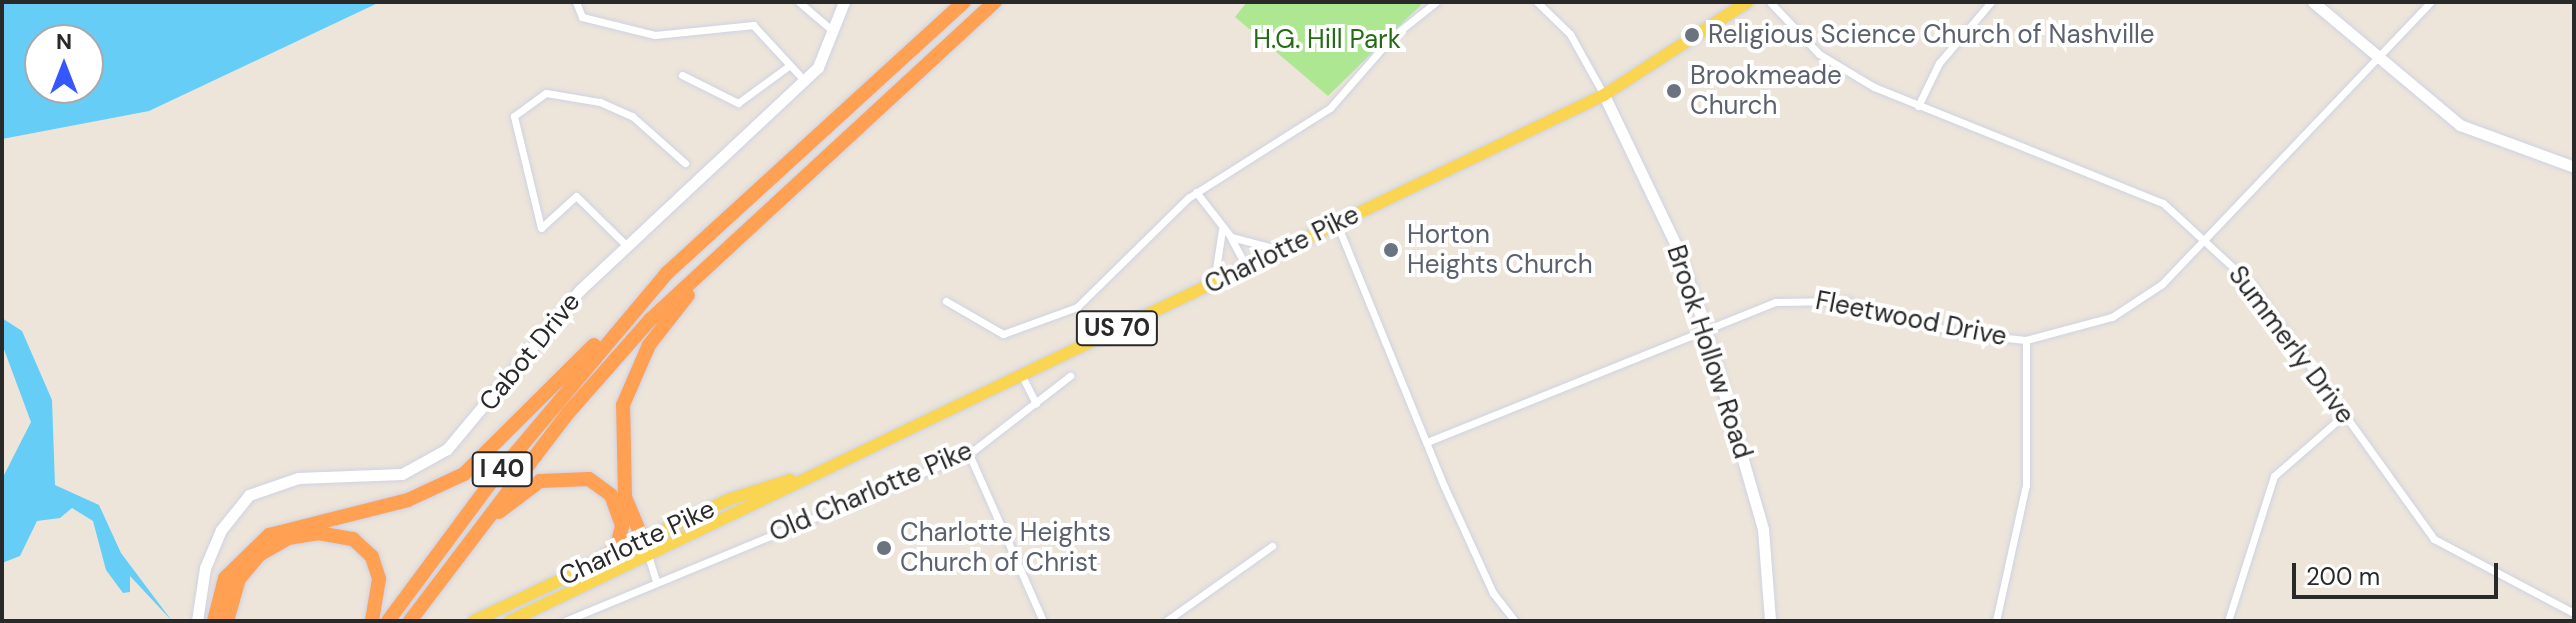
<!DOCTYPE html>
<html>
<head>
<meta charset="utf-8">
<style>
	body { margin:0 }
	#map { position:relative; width:2576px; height:623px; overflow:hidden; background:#ede5da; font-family:"DM Sans",sans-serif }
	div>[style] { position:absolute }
	.green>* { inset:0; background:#aee792 }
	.water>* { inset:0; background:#65cdf6 }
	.roads { filter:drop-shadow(0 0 2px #cfd2e3) drop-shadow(0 0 2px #cfd2e3) }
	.street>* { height:7px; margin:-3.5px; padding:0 3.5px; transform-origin:3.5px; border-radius:3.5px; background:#fff }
	.secondary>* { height:11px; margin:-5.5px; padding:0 5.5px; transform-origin:5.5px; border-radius:5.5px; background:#fff }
	.primary>* { height:12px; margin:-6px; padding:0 6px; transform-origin:6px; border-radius:6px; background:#fad551 }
	.highway>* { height:14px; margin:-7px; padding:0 7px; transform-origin:7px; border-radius:7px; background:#ffa052 }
	.dots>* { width:22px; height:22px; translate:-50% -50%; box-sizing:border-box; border:4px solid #fff; border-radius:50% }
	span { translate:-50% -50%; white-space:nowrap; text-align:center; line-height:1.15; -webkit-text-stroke:8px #fff; paint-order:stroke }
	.shield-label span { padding:2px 6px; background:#fff; border:2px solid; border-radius:6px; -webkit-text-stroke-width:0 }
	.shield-label { font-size:24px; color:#292929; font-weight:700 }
	.worship-label { font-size:26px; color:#5b616d }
	.left { translate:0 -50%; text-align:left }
	.park-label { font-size:26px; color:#256a15 }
	.street-label { font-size:26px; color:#292929 }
	.frame { position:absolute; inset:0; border:4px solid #292929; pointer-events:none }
	.north { position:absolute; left:24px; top:24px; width:80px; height:80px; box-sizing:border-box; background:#fff; border:2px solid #a9a9a9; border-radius:50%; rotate:0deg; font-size:22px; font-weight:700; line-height:32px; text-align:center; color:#292929 }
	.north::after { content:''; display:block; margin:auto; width:28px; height:36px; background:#3457ff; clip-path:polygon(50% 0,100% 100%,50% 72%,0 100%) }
	.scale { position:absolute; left:2292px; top:563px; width:206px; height:36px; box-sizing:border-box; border:4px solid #292929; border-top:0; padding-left:10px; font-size:24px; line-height:28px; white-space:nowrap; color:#292929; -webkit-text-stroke:6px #fff; paint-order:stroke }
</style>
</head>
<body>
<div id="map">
	<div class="green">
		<i style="clip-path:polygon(1247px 2px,1424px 2px,1328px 96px,1235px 17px)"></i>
	</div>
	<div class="water">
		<i style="clip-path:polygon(evenodd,2px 2px,380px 2px,149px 111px,2px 139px,2px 2px,40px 40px,88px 40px,88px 88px,40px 88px,40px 40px)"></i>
		<i style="clip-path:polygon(2px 318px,22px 331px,52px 400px,55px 485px,99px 505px,121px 553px,172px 621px,130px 576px,130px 592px,123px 593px,106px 570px,93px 521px,72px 508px,60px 518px,37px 521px,20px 556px,2px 563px,2px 479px,31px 422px,2px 344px)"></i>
	</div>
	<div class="roads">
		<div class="street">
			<i style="left:576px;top:2px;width:16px;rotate:68deg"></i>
			<i style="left:582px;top:17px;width:75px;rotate:13.9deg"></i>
			<i style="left:655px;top:35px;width:99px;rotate:-5.8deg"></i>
			<i style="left:753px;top:25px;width:75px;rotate:47.2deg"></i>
			<i style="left:799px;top:2px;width:46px;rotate:40.6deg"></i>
			<i style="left:1537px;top:2px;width:46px;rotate:44.1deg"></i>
			<i style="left:1570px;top:34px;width:70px;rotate:60.9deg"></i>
			<i style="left:1770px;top:2px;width:71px;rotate:46.7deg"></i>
			<i style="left:1819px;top:54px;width:64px;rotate:31deg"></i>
			<i style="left:1874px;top:87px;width:311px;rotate:21.9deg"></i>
			<i style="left:2163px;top:203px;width:118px;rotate:42.6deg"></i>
			<i style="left:2250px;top:283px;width:315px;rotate:54.3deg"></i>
			<i style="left:2434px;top:539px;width:158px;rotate:27.9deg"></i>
			<i style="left:682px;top:75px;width:63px;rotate:26.6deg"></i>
			<i style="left:738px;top:103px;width:64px;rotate:-36.2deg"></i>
			<i style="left:1918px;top:106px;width:48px;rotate:-64deg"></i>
			<i style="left:1939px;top:63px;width:80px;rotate:-49.6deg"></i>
			<i style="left:1196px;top:192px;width:57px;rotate:52.1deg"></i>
			<i style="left:1231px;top:237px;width:48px;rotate:14.6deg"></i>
			<i style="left:1337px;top:224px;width:283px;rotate:67.8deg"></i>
			<i style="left:1444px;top:486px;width:118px;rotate:65.4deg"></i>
			<i style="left:1493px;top:593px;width:36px;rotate:52deg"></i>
			<i style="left:1231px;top:238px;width:34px;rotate:62deg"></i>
			<i style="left:627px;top:246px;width:71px;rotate:-135.6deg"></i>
			<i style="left:576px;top:196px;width:47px;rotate:137.6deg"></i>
			<i style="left:541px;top:228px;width:115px;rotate:-103.6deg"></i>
			<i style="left:514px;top:116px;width:39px;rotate:-36deg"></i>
			<i style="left:546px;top:93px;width:55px;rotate:9.5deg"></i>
			<i style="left:600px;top:102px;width:35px;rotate:24deg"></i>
			<i style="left:632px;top:116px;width:71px;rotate:41.6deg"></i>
			<i style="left:1214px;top:282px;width:53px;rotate:-81.3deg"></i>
			<i style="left:946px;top:301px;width:66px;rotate:30.1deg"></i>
			<i style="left:1003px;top:334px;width:79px;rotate:-20deg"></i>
			<i style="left:1077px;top:307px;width:156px;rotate:-44.5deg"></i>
			<i style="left:1188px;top:198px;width:168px;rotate:-32.4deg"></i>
			<i style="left:1330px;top:108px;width:94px;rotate:-48.9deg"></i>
			<i style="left:1392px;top:37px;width:56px;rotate:-38.5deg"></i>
			<i style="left:1021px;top:374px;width:33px;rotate:63deg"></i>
			<i style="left:1427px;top:442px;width:376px;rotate:-21.9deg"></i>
			<i style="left:1776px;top:302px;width:69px;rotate:-0.8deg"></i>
			<i style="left:1845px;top:301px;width:117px;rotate:15.8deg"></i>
			<i style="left:1958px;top:333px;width:68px;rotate:5.9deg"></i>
			<i style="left:2026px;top:340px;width:89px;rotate:-15deg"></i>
			<i style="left:2112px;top:317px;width:60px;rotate:-33.4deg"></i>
			<i style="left:2162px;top:284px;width:390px;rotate:-46.4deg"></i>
			<i style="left:969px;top:454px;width:183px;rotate:66.1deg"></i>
			<i style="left:648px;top:555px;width:28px;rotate:73deg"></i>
			<i style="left:565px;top:621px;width:437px;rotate:-22.5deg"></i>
			<i style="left:969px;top:454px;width:128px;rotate:-37.7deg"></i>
			<i style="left:1166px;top:621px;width:130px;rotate:-35.3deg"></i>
			<i style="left:1996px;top:621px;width:139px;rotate:-77.6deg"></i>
			<i style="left:2026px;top:485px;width:145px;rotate:-90deg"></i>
			<i style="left:2228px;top:621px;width:152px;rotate:-72.4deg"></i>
			<i style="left:2274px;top:476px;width:94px;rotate:-41.1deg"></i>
		</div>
		<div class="secondary">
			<i style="left:2313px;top:2px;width:192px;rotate:39.9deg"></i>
			<i style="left:2460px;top:125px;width:121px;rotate:20.2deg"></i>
			<i style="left:1604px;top:95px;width:164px;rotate:64.4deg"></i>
			<i style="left:1675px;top:243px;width:90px;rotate:70.6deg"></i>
			<i style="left:1705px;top:328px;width:209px;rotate:73.9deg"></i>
			<i style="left:1763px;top:529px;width:92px;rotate:85.6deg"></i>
			<i style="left:197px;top:621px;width:54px;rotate:-81.4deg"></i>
			<i style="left:205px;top:568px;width:41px;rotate:-67.2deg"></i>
			<i style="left:221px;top:530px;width:45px;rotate:-51.3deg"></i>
			<i style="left:249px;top:495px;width:52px;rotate:-19.1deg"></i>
			<i style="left:298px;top:478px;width:104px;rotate:-2.2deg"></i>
			<i style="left:402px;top:474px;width:51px;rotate:-29.1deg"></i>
			<i style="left:447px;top:449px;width:207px;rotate:-50.1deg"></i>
			<i style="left:580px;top:290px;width:326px;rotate:-43.1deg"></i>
			<i style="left:818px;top:67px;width:70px;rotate:-68.2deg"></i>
		</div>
		<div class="primary">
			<i style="left:474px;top:621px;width:284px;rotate:-25.5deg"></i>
			<i style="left:730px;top:499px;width:63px;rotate:-17.6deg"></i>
			<i style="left:510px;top:621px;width:1214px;rotate:-25.68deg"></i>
			<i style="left:1604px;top:95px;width:171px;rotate:-33deg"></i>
		</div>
		<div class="highway">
			<i style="left:499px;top:512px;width:51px;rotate:-37.1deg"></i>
			<i style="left:540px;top:481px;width:49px;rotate:-2.3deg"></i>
			<i style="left:589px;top:479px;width:27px;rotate:36deg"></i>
			<i style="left:611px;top:495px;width:33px;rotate:70deg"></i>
			<i style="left:622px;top:526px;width:21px;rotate:104deg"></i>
			<i style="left:617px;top:546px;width:21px;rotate:137deg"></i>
			<i style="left:643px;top:540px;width:47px;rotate:-112.7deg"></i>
			<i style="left:625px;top:497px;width:92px;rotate:-91.2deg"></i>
			<i style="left:623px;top:405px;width:65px;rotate:-66.6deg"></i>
			<i style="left:649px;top:345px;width:63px;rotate:-52deg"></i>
			<i style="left:214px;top:621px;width:44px;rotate:-75.7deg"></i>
			<i style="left:225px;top:578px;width:62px;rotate:-44.3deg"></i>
			<i style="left:269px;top:535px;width:143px;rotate:-14.1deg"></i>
			<i style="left:408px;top:500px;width:62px;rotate:-24.9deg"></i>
			<i style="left:464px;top:474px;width:183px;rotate:-44.8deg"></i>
			<i style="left:227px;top:621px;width:44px;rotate:-74.1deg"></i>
			<i style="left:239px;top:579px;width:31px;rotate:-50deg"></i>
			<i style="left:259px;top:555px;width:34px;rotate:-30deg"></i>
			<i style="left:288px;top:538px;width:30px;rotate:-9deg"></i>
			<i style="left:318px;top:533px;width:36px;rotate:10deg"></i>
			<i style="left:353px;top:539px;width:26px;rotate:43deg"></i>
			<i style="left:372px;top:557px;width:23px;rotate:72deg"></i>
			<i style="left:379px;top:579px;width:43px;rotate:99.5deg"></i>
			<i style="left:388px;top:621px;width:174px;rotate:-53.4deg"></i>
			<i style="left:492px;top:481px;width:272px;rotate:-49.9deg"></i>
			<i style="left:667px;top:273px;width:402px;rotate:-42.4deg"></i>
			<i style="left:410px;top:621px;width:261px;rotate:-52.8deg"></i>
			<i style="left:568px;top:413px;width:125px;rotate:-48.6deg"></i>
			<i style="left:651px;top:319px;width:468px;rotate:-42.7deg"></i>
		</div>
	</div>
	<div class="dots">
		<i style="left:1692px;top:35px;background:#6b7280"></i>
		<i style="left:1674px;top:91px;background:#6b7280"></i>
		<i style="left:1391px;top:250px;background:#6b7280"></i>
		<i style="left:884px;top:548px;background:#6b7280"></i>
	</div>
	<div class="shield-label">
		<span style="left:1117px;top:328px">US 70</span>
		<span style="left:502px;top:469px">I 40</span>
	</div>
	<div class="worship-label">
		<span class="left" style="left:1708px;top:35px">Religious Science Church of Nashville</span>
		<span class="left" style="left:1690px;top:91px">Brookmeade<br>Church</span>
		<span class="left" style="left:1407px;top:250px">Horton<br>Heights Church</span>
		<span class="left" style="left:900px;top:548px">Charlotte Heights<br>Church of Christ</span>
	</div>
	<div class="park-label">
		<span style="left:1327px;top:40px">H.G. Hill Park</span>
	</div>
	<div class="street-label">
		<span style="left:1282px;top:250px;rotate:-26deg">Charlotte Pike</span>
		<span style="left:1911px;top:319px;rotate:11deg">Fleetwood Drive</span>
		<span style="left:2291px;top:345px;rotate:53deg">Summerly Drive</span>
		<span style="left:530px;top:352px;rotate:-51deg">Cabot Drive</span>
		<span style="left:1709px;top:352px;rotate:72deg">Brook Hollow Road</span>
		<span style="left:871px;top:492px;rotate:-23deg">Old Charlotte Pike</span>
		<span style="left:637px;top:543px;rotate:-25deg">Charlotte Pike</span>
	</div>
	<div class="frame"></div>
	<div class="north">N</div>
	<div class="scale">200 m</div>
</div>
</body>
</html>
